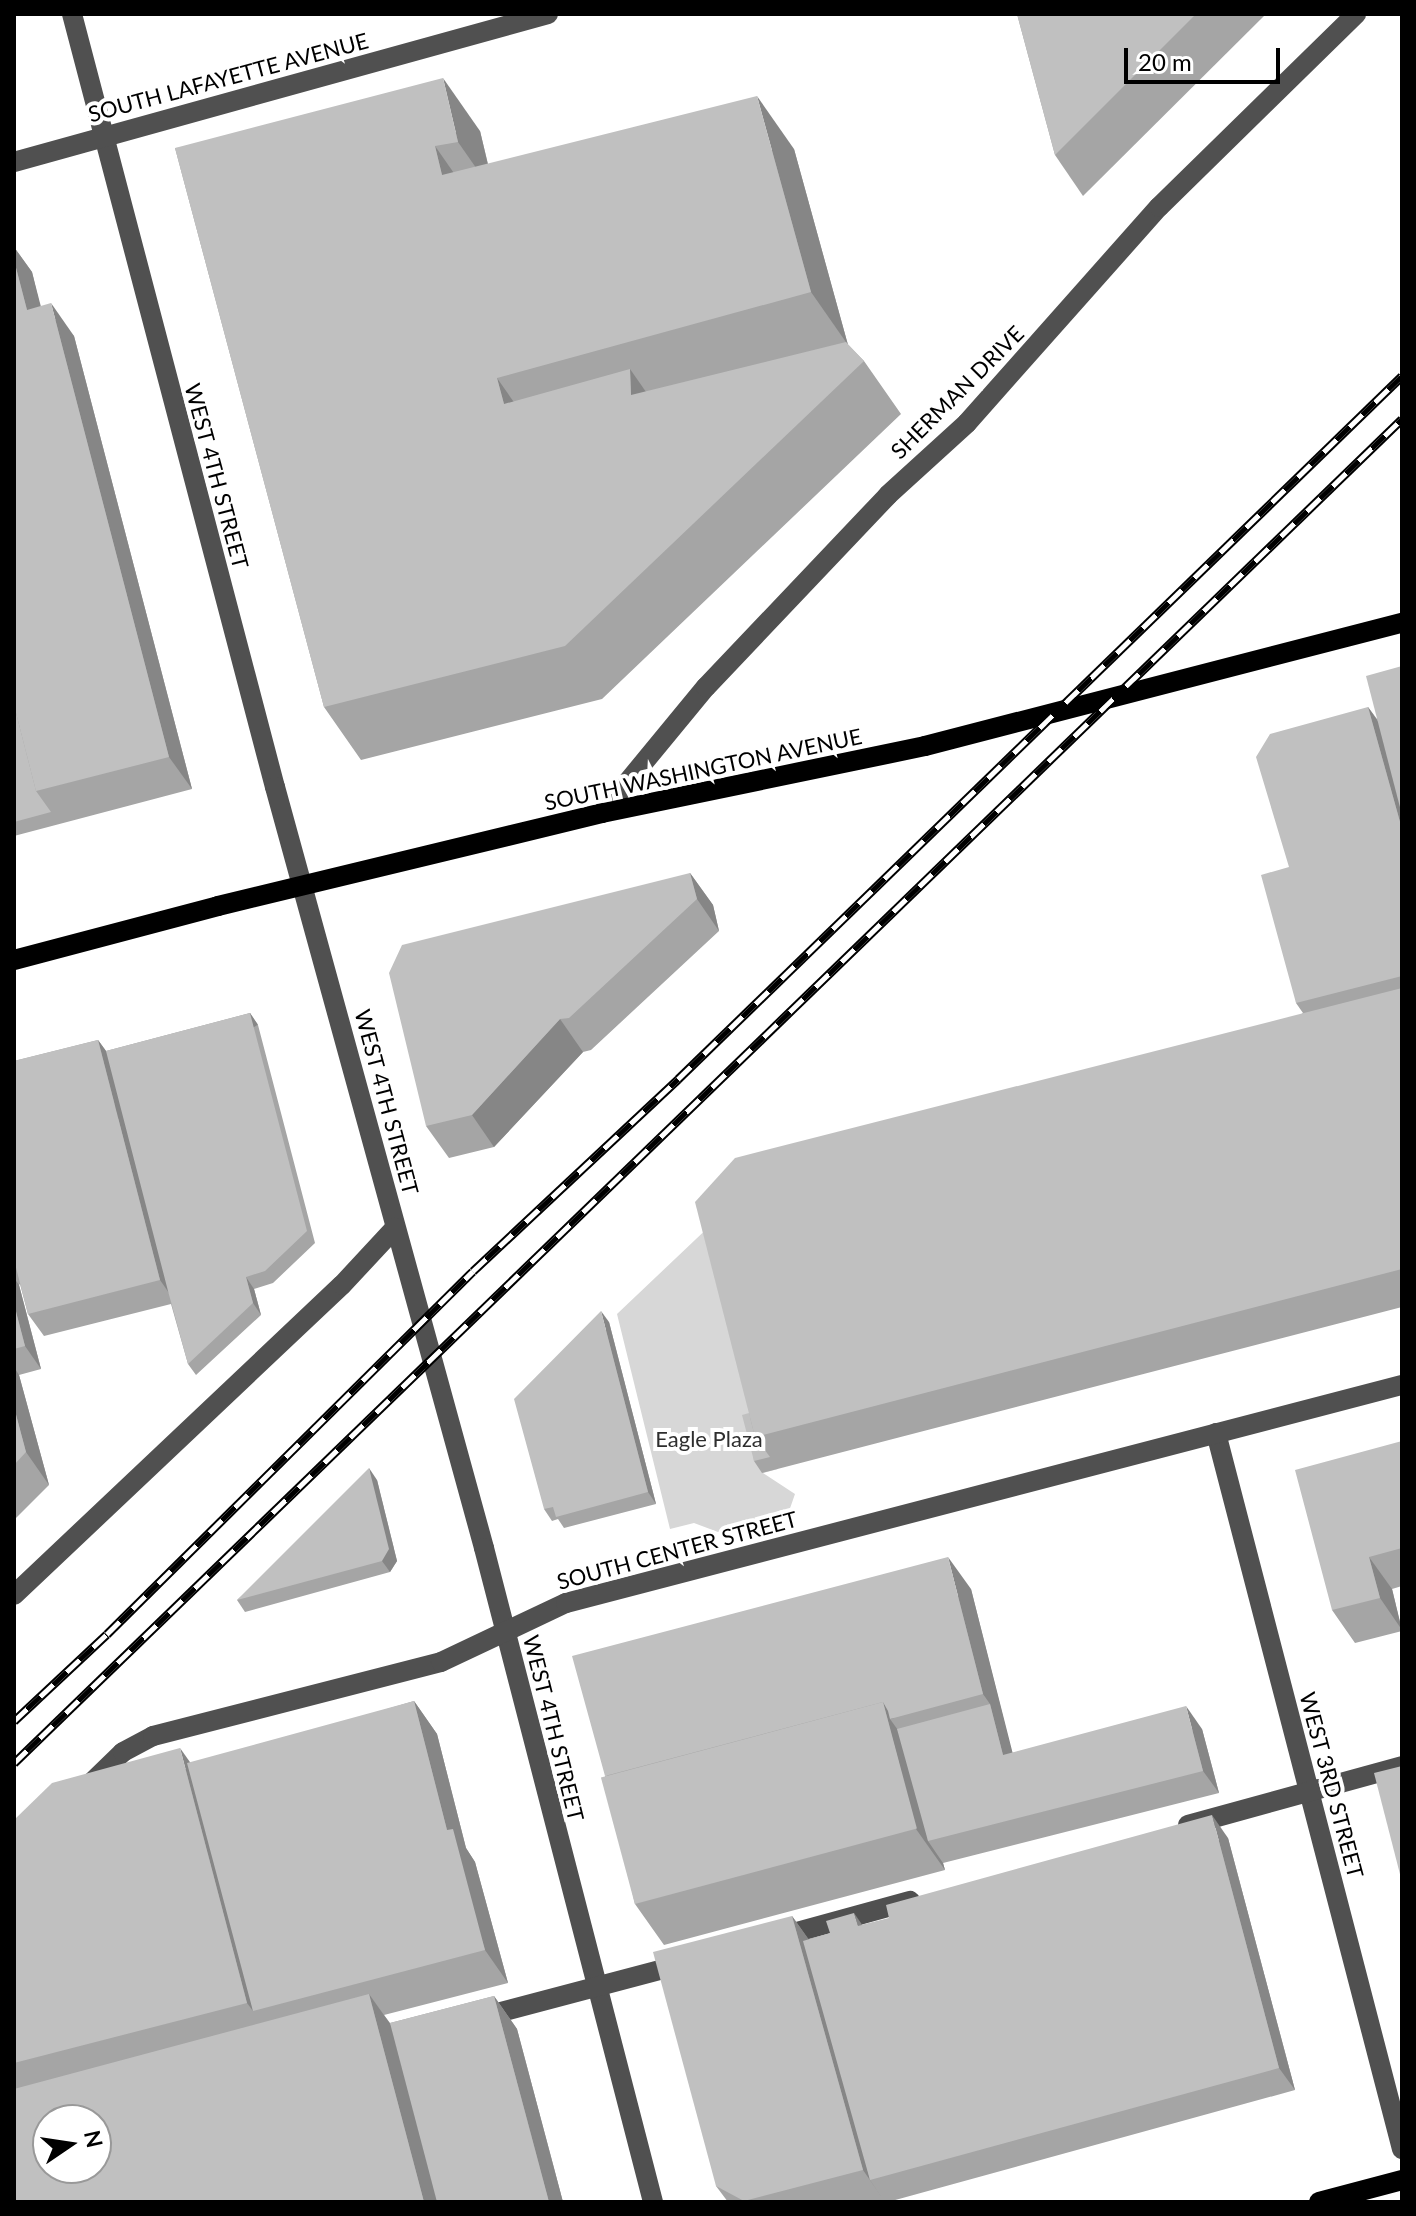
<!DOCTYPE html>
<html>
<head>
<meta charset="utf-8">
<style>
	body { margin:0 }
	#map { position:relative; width:1416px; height:2216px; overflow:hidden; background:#fff; font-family:Lato,sans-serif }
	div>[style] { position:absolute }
	.green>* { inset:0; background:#d7d7d7 }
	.minor>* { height:20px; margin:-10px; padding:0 10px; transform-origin:10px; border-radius:10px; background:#505050 }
	.major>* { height:20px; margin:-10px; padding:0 10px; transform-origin:10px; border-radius:10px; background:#000 }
	.rail>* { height:9px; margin-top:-4.5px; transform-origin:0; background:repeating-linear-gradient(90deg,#fff 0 18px,#000 0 36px); box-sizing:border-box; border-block:2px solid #000 }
	.wall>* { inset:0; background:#a5a5a5 }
	.shaded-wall>* { inset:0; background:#868686; transform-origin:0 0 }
	.building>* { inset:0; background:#c0c0c0; transform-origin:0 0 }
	span { translate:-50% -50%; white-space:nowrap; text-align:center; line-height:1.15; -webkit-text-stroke:8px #fff; paint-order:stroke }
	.street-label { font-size:22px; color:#000 }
	.park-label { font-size:22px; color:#2e2e2e }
	.frame { position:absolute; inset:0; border:16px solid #000; pointer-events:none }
	.north { position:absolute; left:32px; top:2104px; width:80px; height:80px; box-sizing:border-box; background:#fff; border:2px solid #999; border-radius:50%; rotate:77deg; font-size:22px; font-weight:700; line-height:32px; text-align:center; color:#000 }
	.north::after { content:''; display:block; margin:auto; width:28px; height:36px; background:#000; clip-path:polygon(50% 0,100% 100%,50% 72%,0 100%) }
	.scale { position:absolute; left:1124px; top:48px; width:156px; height:36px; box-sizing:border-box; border:4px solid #000; border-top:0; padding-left:10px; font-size:24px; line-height:28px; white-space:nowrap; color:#000; -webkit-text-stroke:6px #fff; paint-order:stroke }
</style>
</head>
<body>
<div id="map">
	<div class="green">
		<i style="clip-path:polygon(715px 1221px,778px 1469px,763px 1473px,795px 1494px,787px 1517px,718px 1532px,694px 1523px,670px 1529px,617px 1314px)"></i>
	</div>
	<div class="minor">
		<i style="left:72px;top:14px;width:799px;rotate:75.29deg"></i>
		<i style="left:275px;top:787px;width:789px;rotate:74.64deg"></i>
		<i style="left:484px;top:1548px;width:675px;rotate:75.51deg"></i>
		<i style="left:14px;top:162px;width:554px;rotate:-15.49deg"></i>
		<i style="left:602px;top:813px;width:163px;rotate:-50.5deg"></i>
		<i style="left:706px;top:687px;width:265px;rotate:-46.5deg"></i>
		<i style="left:888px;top:495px;width:107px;rotate:-42.3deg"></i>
		<i style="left:967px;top:423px;width:289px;rotate:-48.4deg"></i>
		<i style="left:1159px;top:207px;width:276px;rotate:-44.4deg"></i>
		<i style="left:1216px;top:1433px;width:740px;rotate:75.44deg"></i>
		<i style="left:14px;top:1595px;width:451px;rotate:-43.4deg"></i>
		<i style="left:342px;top:1285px;width:78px;rotate:-47.1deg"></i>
		<i style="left:87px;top:1787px;width:50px;rotate:-44.2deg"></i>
		<i style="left:123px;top:1752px;width:34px;rotate:-28deg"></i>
		<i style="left:153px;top:1736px;width:297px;rotate:-14.4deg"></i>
		<i style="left:441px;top:1662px;width:138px;rotate:-25.3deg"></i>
		<i style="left:566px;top:1603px;width:864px;rotate:-14.62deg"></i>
		<i style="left:1188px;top:1825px;width:222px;rotate:-15.4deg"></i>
		<i style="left:779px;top:1937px;width:136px;rotate:-15.4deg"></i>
		<i style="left:478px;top:2018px;width:212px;rotate:-14.8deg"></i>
	</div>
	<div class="major">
		<i style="left:14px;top:960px;width:211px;rotate:-14.8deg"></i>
		<i style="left:218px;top:906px;width:395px;rotate:-13.6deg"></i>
		<i style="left:602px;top:813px;width:330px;rotate:-11.7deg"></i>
		<i style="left:925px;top:746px;width:493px;rotate:-14.5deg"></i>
		<i style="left:1319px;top:2202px;width:86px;rotate:-14.8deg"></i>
	</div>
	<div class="rail">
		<i style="left:14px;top:1721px;width:127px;rotate:-43.1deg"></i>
		<i style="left:107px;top:1634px;width:515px;rotate:-44.76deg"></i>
		<i style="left:473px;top:1271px;width:281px;rotate:-43.1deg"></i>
		<i style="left:678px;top:1079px;width:1009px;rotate:-44.16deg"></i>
		<i style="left:14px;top:1763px;width:1932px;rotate:-44.08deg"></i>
	</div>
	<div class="wall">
		<i style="clip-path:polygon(1017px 14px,1266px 14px,1083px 196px,1055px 155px)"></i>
		<i style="clip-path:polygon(480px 131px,488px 164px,794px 149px,848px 345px,864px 361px,901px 414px,602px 699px,361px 760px,324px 707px,175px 148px)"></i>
		<i style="clip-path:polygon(14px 247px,32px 272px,40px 306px,74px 336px,192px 789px,14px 836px)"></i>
		<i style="clip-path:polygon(1402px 666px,1402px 1307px,762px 1473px,754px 1461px,749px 1413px,1303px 1013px,1296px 1003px,1289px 867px,1368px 707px,1377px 719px)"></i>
		<i style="clip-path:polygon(690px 873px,713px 905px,719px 931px,591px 1050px,583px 1052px,494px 1147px,449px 1158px,426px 1126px)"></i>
		<i style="clip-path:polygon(250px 1013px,258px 1025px,315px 1243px,273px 1283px,254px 1289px,261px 1315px,196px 1375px,188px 1364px,171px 1304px,44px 1336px,28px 1314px,20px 1284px,19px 1285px,41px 1369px,19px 1375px,49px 1485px,14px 1520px,14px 1061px,98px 1040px,106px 1051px)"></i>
		<i style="clip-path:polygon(609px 1322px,656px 1504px,564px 1528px,558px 1519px,552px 1521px,544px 1509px)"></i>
		<i style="clip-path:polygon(1402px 1441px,1402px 1586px,1392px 1589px,1402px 1631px,1355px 1643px,1332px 1610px)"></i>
		<i style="clip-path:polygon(377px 1480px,397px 1561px,390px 1572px,245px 1612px,237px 1600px)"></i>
		<i style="clip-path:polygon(971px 1589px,1012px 1753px,1202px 1729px,1219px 1793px,943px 1863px,945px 1870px,664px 1945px,635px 1904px,605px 1776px)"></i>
		<i style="clip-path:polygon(414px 1701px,437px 1734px,466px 1848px,475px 1862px,508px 1983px,384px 2015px,390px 2023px,494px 1996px,517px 2029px,563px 2202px,14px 2202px,14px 1820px)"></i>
		<i style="clip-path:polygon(1228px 1838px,1295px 2090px,888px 2202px,728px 2202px,716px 2186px,792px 1916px,808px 1939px,862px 1925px)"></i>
	</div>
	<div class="shaded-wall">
		<i style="clip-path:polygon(443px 78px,480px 131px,495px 195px,458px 142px)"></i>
		<i style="clip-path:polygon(757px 96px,794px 149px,848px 345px,811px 292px)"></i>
		<i style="clip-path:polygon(435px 146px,472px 199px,442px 175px)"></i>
		<i style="clip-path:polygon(14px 247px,32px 272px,50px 342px,27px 310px,14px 260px)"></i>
		<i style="clip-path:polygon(51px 303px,74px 336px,192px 789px,169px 757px)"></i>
		<i style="clip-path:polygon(630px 369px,667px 422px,631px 395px)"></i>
		<i style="clip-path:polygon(497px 378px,534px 431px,504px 404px)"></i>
		<i style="clip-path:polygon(1368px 707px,1384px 730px,1402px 794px,1402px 829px)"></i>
		<i style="clip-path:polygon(690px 873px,713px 905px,719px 931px,697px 899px)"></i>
		<i style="left:250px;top:1013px;width:14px;height:225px;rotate:56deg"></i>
		<i style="clip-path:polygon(560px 1019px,583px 1052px,494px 1147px,472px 1115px)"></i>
		<i style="clip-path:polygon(98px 1040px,114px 1062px,176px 1303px,160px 1280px)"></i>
		<i style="clip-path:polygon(246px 1277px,254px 1289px,261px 1315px,253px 1303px)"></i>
		<i style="clip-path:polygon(14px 1278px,19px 1285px,41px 1369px,25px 1346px,14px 1304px)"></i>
		<i style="clip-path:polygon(601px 1311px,609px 1322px,656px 1504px,648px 1492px)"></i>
		<i style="clip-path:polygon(14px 1367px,19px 1375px,49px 1485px,26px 1452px,14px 1407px)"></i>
		<i style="clip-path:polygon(369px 1468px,377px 1480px,397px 1561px,390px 1572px,382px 1561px)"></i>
		<i style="clip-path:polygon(948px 1557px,971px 1589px,1019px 1778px,1003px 1755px,990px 1704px,983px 1694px)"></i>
		<i style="clip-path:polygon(1369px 1557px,1392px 1589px,1402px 1630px,1380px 1598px)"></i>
		<i style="clip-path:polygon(414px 1701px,437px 1734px,466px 1848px,475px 1862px,508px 1983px,485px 1950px,447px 1830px)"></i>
		<i style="clip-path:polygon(883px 1702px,894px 1718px,890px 1719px,913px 1751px,928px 1841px,943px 1863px,945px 1870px,916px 1829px)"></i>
		<i style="clip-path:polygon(1186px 1706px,1202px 1729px,1219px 1793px,1203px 1771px)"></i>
		<i style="clip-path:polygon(180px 1748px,209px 1789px,253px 2011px,247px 2003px)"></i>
		<i style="clip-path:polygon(1212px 1815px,1228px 1838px,1295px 2090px,1279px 2068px)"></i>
		<i style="clip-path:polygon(854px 1913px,870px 1936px,858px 1926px)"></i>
		<i style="clip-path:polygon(792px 1916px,815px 1948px,870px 2180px,885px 2202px,863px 2170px)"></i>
		<i style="clip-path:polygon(369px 1994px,413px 2056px,451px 2202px,424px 2202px)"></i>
		<i style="clip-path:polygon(494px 1996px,517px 2029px,563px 2202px,549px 2202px)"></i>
	</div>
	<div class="building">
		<i style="clip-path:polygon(1017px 14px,1196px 14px,1055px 155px)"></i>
		<i style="clip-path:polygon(443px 78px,458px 142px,435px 146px,442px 175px,757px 96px,811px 292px,497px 378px,504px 404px,630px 369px,631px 395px,846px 342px,864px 361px,565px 646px,324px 707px,175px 148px)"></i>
		<i style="clip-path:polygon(14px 260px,27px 310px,51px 303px,169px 757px,36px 791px,14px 705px)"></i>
		<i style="clip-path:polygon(1402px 666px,1402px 815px,1366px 676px)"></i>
		<i style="clip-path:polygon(14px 705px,36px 791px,51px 812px,14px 822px)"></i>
		<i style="clip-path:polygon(1368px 707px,1402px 829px,1402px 976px,1296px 1003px,1261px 875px,1289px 867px,1256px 757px,1270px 734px)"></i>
		<i style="clip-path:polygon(690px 873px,697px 899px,569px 1018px,560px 1019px,472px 1115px,426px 1126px,389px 973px,402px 945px)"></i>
		<i style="clip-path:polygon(1402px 988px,1402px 1269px,755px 1437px,695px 1202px,735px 1158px)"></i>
		<i style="clip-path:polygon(250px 1013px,307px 1231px,265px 1271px,246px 1277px,253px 1303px,188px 1364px,168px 1291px,106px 1051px)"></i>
		<i style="clip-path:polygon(98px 1040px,160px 1280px,28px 1314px,14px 1260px,14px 1061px)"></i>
		<i style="clip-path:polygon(14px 1304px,25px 1346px,14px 1349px)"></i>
		<i style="clip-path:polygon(601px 1311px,648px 1492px,556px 1517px,553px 1507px,544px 1509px,514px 1399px)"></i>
		<i style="clip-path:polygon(14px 1407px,26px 1452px,14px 1465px)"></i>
		<i style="clip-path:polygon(749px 1413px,755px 1437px,770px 1457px,754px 1461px,742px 1415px)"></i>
		<i style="clip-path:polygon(1402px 1441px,1402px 1548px,1369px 1557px,1380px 1598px,1332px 1610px,1295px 1470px)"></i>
		<i style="clip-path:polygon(369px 1468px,389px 1549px,382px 1561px,237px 1600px)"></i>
		<i style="clip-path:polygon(948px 1557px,983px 1694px,890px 1719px,888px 1711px,883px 1702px,605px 1776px,572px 1656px)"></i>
		<i style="clip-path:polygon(414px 1701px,447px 1830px,453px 1829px,485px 1950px,253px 2011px,187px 1763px)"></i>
		<i style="left:883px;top:1702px;width:131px;height:292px;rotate:75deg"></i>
		<i style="clip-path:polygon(990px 1704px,1003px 1755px,1186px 1706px,1203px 1771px,928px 1841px,897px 1729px)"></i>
		<i style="clip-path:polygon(180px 1748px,247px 2003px,14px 2063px,14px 1820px,52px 1783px)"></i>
		<i style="clip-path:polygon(1402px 1766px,1402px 1882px,1374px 1773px)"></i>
		<i style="clip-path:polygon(1212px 1815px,1279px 2068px,870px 2180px,803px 1941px,830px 1933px,826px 1921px,854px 1913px,858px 1926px,889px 1918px,886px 1905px)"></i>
		<i style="clip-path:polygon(792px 1916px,863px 2170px,744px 2201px,716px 2186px,653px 1952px)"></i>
		<i style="clip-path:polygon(evenodd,369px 1994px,424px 2202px,14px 2202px,14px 2089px,369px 1994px,48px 2120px,96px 2120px,96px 2168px,48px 2168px,48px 2120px)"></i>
		<i style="clip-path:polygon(494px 1996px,549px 2202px,437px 2202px,390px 2023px)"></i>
	</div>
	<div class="street-label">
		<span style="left:228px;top:77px;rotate:-15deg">SOUTH LAFAYETTE AVENUE</span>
		<span style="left:957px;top:392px;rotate:-45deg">SHERMAN DRIVE</span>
		<span style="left:217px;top:476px;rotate:75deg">WEST 4TH STREET</span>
		<span style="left:703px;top:769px;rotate:-12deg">SOUTH WASHINGTON AVENUE</span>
		<span style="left:387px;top:1102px;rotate:75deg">WEST 4TH STREET</span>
		<span style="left:677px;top:1550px;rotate:-15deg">SOUTH CENTER STREET</span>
		<span style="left:554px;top:1728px;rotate:76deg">WEST 4TH STREET</span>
		<span style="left:1332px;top:1785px;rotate:75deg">WEST 3RD STREET</span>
	</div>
	<div class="park-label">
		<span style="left:709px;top:1439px">Eagle Plaza</span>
	</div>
	<div class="frame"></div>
	<div class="north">N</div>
	<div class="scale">20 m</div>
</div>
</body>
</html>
